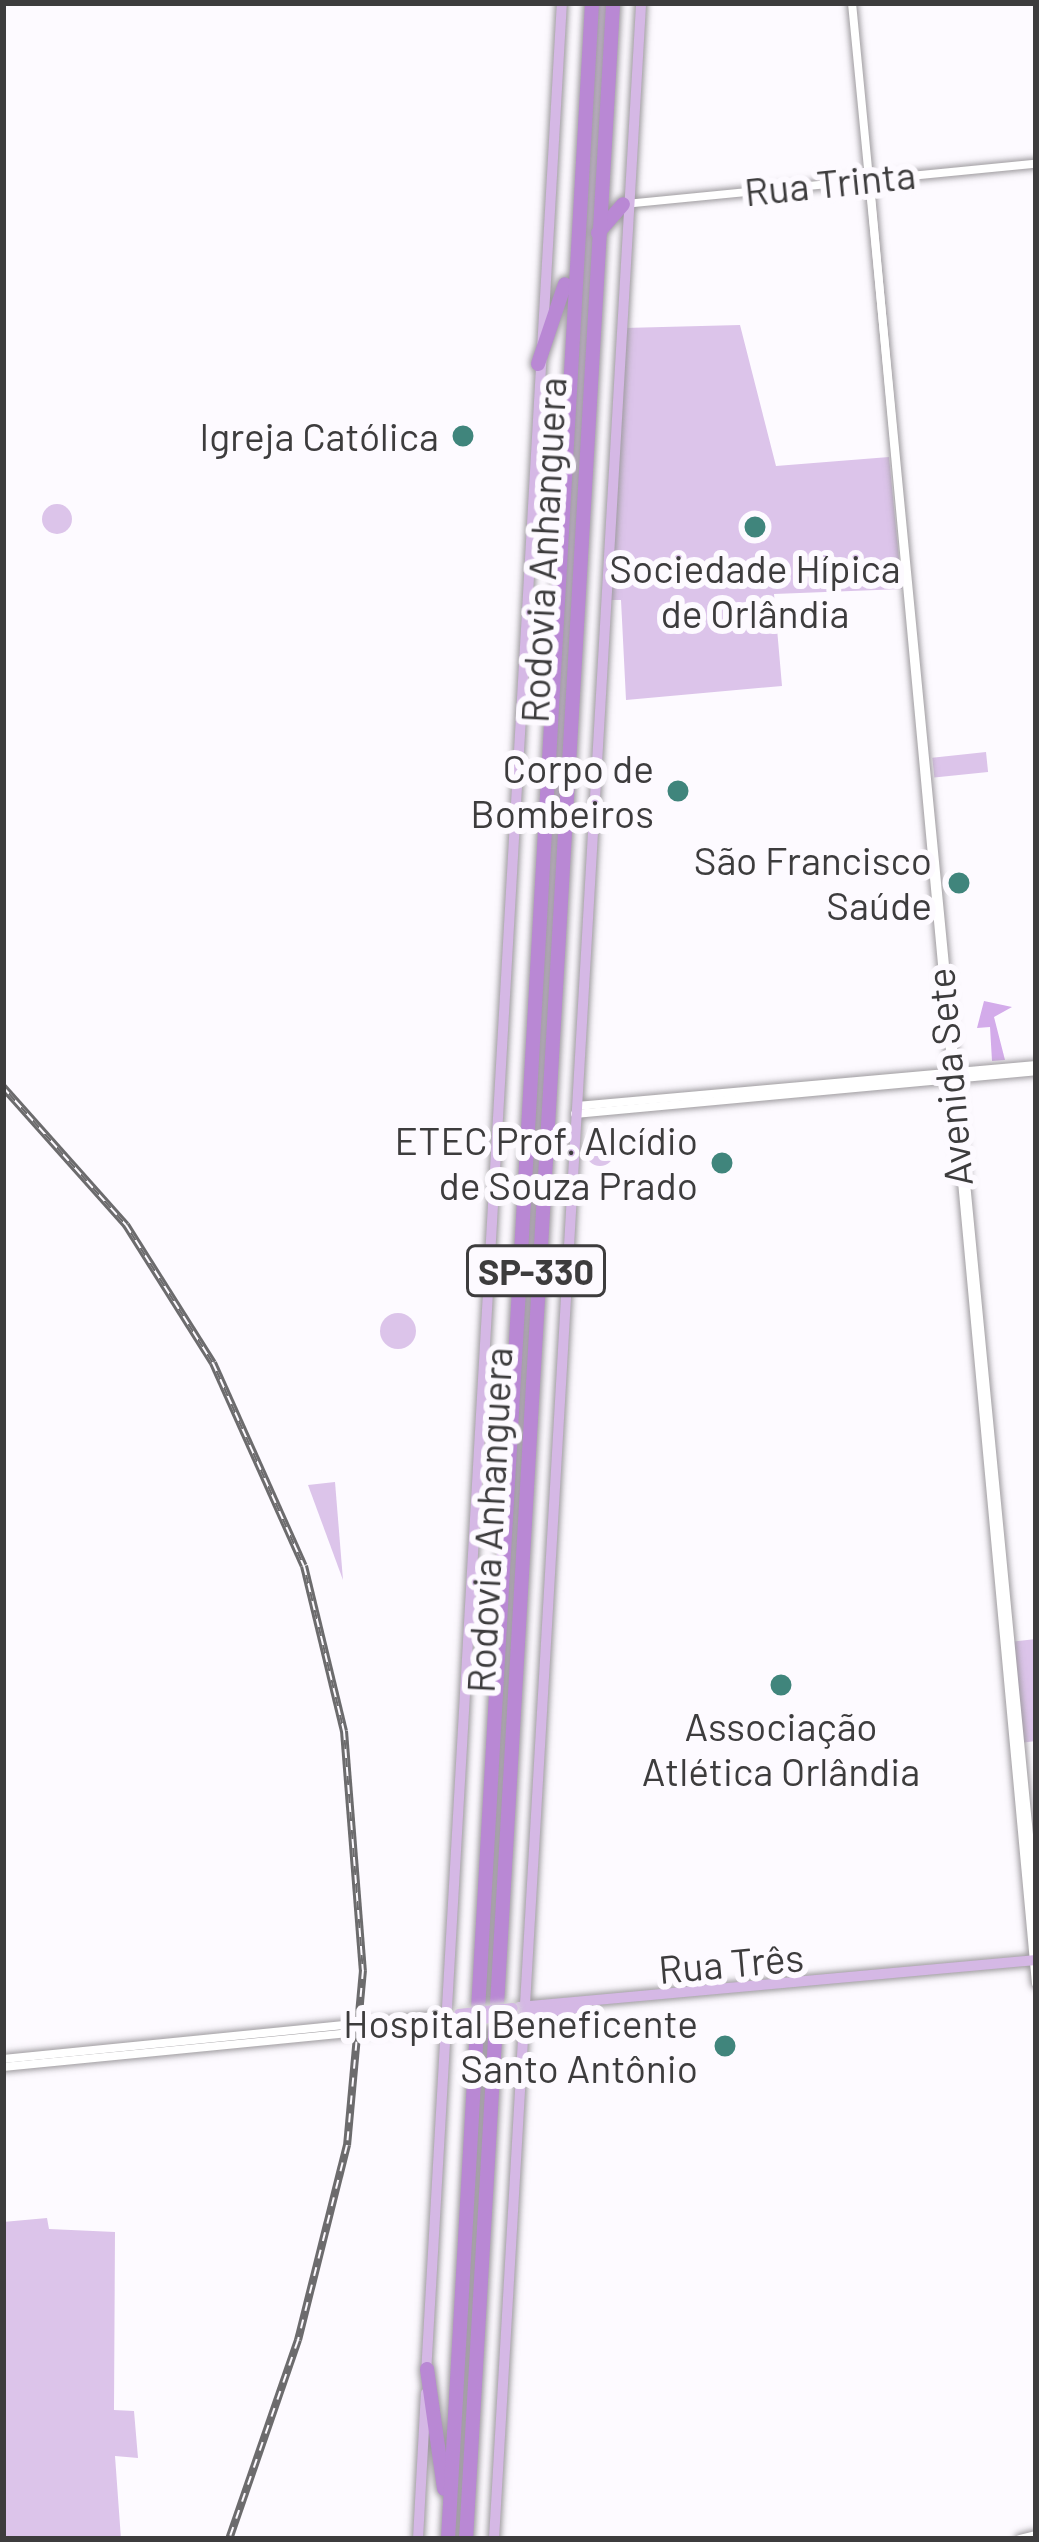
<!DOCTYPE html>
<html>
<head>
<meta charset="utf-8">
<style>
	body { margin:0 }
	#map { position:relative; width:1039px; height:2542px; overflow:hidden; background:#fdfaff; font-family:Barlow,sans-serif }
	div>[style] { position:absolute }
	.green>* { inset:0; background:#dcc4ea; transform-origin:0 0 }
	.round { border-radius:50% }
	.forest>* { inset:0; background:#d3abea }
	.roads { filter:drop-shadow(0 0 3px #9e9b9f) drop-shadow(0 0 3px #9e9b9f) }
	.minor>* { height:8px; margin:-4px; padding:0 4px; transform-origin:4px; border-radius:4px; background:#fff }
	.major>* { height:10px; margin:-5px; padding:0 5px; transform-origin:5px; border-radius:5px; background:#d5b8e5 }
	.highway>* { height:14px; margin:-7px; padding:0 7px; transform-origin:7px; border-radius:7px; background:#b988d4 }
	.rail>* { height:8px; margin-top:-4px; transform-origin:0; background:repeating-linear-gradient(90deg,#fdfaff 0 9px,#6c6b6d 0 18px); box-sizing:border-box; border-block:3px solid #6c6b6d }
	.bridges { filter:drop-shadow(0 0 3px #d8d8d8) drop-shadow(0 0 3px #d8d8d8) }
	.major-bridge>* { height:10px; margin:-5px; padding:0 5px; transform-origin:5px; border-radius:5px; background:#d5b8e5 }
	.dots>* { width:33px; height:33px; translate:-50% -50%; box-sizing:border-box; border:6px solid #fdfaff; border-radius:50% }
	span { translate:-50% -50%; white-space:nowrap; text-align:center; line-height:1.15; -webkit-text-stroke:12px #fdfaff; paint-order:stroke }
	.shield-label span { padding:3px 9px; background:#fdfaff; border:3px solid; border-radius:9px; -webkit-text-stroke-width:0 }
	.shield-label { font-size:36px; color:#3d3c3d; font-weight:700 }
	.street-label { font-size:39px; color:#3d3c3d }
	.poi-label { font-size:39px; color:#3d3c3d }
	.right { translate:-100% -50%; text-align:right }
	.frame { position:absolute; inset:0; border:6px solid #3d3c3d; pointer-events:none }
</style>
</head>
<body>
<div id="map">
	<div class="green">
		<i style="clip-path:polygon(595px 3px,608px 3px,462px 2539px,452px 2539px)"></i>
		<i style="clip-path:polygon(740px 325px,776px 466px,889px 457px,902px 589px,774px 594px,782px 686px,626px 700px,621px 600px,610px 600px,624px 328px)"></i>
		<i class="round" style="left:42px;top:504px;width:30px;height:30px"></i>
		<i style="left:986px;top:752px;width:20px;height:54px;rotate:84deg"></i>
		<i class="round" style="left:586px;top:1138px;width:28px;height:28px"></i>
		<i class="round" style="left:380px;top:1313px;width:36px;height:36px"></i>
		<i style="clip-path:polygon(335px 1482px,343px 1580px,308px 1485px)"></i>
		<i style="clip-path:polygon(1036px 1639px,1036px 1741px,1020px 1743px,1010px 1642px)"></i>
		<i style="clip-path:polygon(47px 2218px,49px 2229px,115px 2232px,114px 2410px,134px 2411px,138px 2458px,115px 2456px,121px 2539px,3px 2539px,3px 2222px)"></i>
	</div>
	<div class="forest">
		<i style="clip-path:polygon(984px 1001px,1012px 1007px,994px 1017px,1005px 1060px,992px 1061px,990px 1027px,977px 1028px)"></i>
	</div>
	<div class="roads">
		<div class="minor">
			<i style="left:852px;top:3px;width:1914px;rotate:84.48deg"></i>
			<i style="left:869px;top:173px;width:1818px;rotate:84.73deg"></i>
			<i style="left:625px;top:204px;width:413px;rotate:-5.6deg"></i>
			<i style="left:577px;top:1106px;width:461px;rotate:-5.1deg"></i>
			<i style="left:575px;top:1114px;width:463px;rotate:-5.3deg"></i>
			<i style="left:3px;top:2059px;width:446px;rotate:-5.7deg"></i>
			<i style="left:3px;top:2067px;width:447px;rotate:-5.6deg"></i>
			<i style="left:1020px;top:2539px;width:16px;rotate:-14deg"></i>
		</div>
		<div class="major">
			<i style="left:519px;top:2007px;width:519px;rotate:-5.19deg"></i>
			<i style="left:520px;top:2015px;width:59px;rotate:-6.8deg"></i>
			<i style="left:426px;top:2374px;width:2375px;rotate:-86.72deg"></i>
			<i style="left:418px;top:2539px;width:146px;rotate:-86.9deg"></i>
			<i style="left:494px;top:2539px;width:2540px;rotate:-86.68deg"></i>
		</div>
		<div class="highway">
			<i style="left:598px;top:233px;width:38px;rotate:-49deg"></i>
			<i style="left:538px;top:364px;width:84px;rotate:-71.4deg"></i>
			<i style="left:427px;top:2369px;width:121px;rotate:81.9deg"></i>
			<i style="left:448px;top:2539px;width:2540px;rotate:-86.75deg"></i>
			<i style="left:466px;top:2539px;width:2540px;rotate:-86.68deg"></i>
		</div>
	</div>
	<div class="rail">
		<i style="left:3px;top:1087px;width:185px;rotate:48.3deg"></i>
		<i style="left:126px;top:1225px;width:163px;rotate:57.8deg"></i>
		<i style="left:213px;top:1363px;width:222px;rotate:65.9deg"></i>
		<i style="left:304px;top:1566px;width:170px;rotate:76.4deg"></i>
		<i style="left:344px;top:1731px;width:240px;rotate:85.5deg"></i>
		<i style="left:363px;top:1970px;width:176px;rotate:95.2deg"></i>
		<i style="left:347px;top:2145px;width:201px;rotate:104.1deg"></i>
		<i style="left:298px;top:2340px;width:211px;rotate:109.1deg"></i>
	</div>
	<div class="bridges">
		<div class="major-bridge">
			<i style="left:459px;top:2014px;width:54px;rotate:-6.3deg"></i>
			<i style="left:459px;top:2022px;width:54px;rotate:-7.4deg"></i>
		</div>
	</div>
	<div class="dots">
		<i style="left:463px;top:436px;background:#40857c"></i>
		<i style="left:755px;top:527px;background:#40857c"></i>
		<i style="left:678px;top:791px;background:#40857c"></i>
		<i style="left:959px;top:883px;background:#40857c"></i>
		<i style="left:722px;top:1163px;background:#40857c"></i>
		<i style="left:781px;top:1685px;background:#40857c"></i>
		<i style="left:725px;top:2046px;background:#40857c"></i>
	</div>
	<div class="shield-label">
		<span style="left:536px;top:1271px">SP-330</span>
	</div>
	<div class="street-label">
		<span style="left:830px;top:183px;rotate:-6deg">Rua Trinta</span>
		<span style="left:543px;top:550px;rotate:-87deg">Rodovia Anhanguera</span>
		<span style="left:949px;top:1077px;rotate:-95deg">Avenida Sete</span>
		<span style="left:489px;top:1520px;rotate:-87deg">Rodovia Anhanguera</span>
		<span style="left:731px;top:1963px;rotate:-5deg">Rua Três</span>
	</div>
	<div class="poi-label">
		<span class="right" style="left:439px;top:436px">Igreja Católica</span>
		<span style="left:755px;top:591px">Sociedade Hípica<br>de Orlândia</span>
		<span class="right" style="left:654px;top:791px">Corpo de<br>Bombeiros</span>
		<span class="right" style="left:932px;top:883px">São Francisco<br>Saúde</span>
		<span class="right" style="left:698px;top:1163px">ETEC Prof. Alcídio<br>de Souza Prado</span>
		<span style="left:781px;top:1749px">Associação<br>Atlética Orlândia</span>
		<span class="right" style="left:698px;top:2046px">Hospital Beneficente<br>Santo Antônio</span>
	</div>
	<div class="frame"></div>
</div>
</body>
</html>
